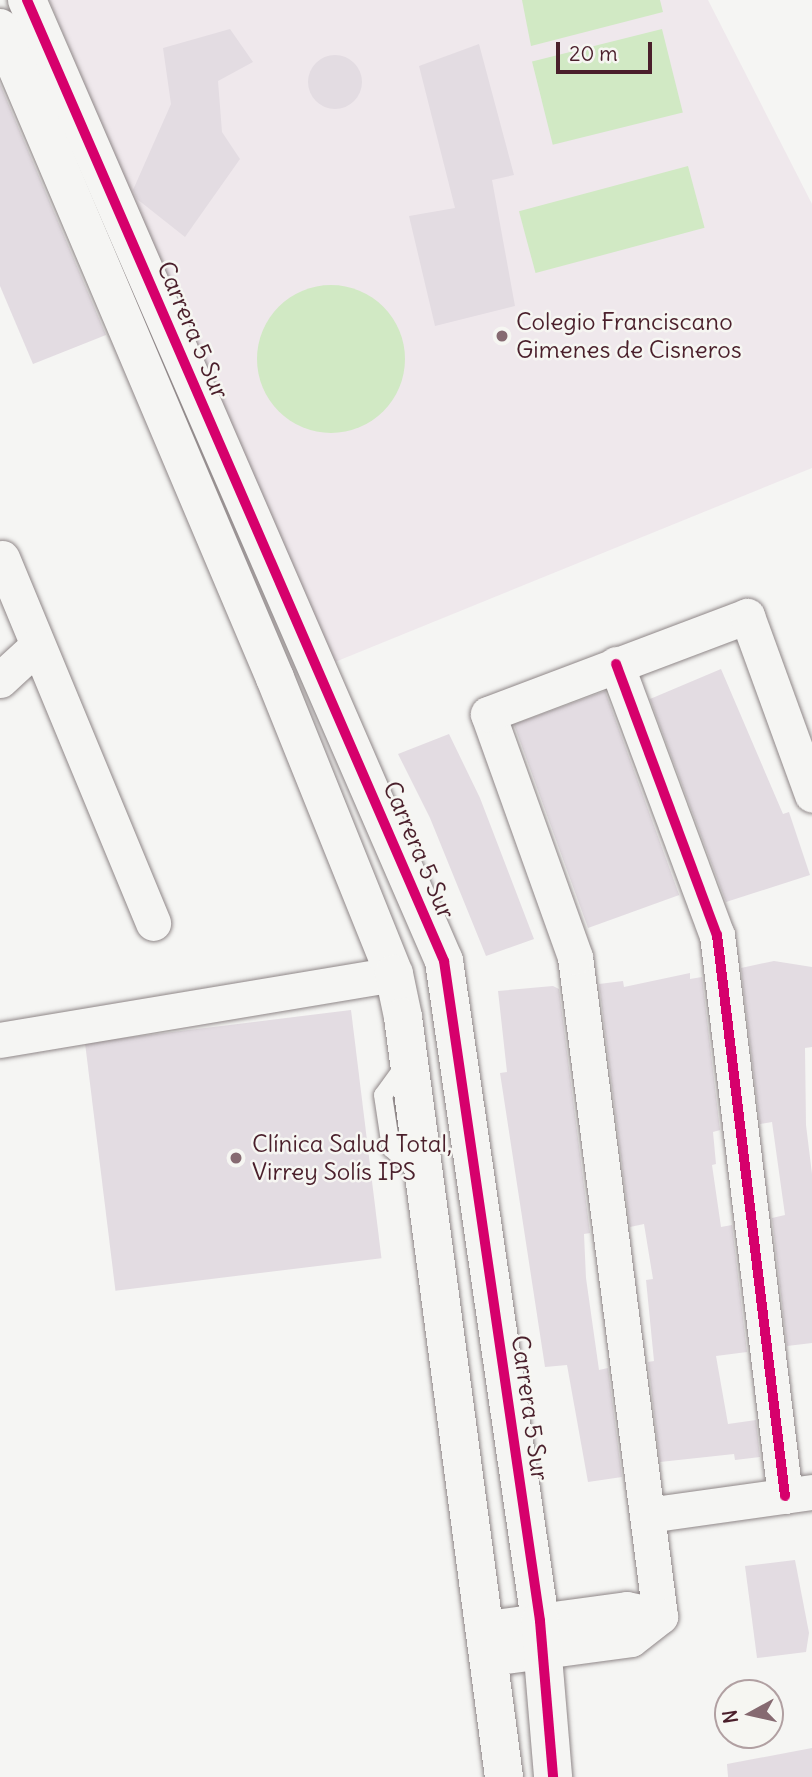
<!DOCTYPE html>
<html>
<head>
<meta charset="utf-8">
<style>
	body { margin:0 }
	#map { position:relative; width:812px; height:1777px; overflow:hidden; background:#f5f5f3; font-family:Delius,sans-serif }
	div>[style] { position:absolute }
	.built>* { inset:0; background:#efe8ec }
	.green>* { inset:0; background:#d1e9c4; transform-origin:0 0 }
	.round { border-radius:50% }
	.building>* { inset:0; background:#e3dce2; transform-origin:0 0 }
	.roads { filter:drop-shadow(0 0 2px #8f8788) drop-shadow(0 0 2px #8f8788) }
	.service>* { height:18px; margin:-9px; padding:0 9px; transform-origin:9px; border-radius:9px; background:#f5f5f3 }
	.minor>* { height:35px; margin:-17.5px; padding:0 17.5px; transform-origin:17.5px; border-radius:17.5px; background:#f5f5f3 }
	.tertiary>* { height:38px; margin:-19px; padding:0 19px; transform-origin:19px; border-radius:19px; background:#f5f5f3 }
	.cycleway>* { height:10px; margin:-5px; padding:0 5px; transform-origin:5px; border-radius:5px; background:#d6006c }
	.dots>* { width:19px; height:19px; translate:-50% -50%; box-sizing:border-box; border:4px solid #f6f6f2; border-radius:50% }
	span { translate:-50% -50%; white-space:nowrap; text-align:center; line-height:1.15; -webkit-text-stroke:5px #f6f6f2; paint-order:stroke }
	.poi-label { font-size:24px; color:#4a1f2b }
	.left { translate:0 -50%; text-align:left }
	.street-label { font-size:24px; color:#4a1f2b }
	.north { position:absolute; left:714px; top:1679px; width:70px; height:70px; box-sizing:border-box; background:#f6f6f2; border:2px solid #b1a0a2; border-radius:50%; rotate:262deg; font-size:19px; font-weight:700; line-height:28px; text-align:center; color:#4a1f2b }
	.north::after { content:''; display:block; margin:auto; width:24px; height:32px; background:#866a71; clip-path:polygon(50% 0,100% 100%,50% 72%,0 100%) }
	.scale { position:absolute; left:556px; top:42px; width:96px; height:32px; box-sizing:border-box; border:4px solid #4a1f2b; border-top:0; padding-left:9px; font-size:21px; line-height:24px; white-space:nowrap; color:#4a1f2b; -webkit-text-stroke:5px #f6f6f2; paint-order:stroke }
</style>
</head>
<body>
<div id="map">
	<div class="built">
		<i style="clip-path:polygon(49px 0,708px 0,812px 204px,812px 468px,330px 664px)"></i>
	</div>
	<div class="green">
		<i style="clip-path:polygon(522px 0,660px 0,663px 12px,531px 46px)"></i>
		<i style="left:662px;top:29px;width:86px;height:134px;rotate:76deg"></i>
		<i style="left:688px;top:166px;width:64px;height:175px;rotate:75deg"></i>
		<i class="round" style="left:257px;top:285px;width:148px;height:148px"></i>
	</div>
	<div class="building">
		<i style="clip-path:polygon(230px 29px,253px 62px,218px 81px,222px 132px,240px 159px,185px 237px,137px 199px,133px 190px,171px 104px,163px 48px)"></i>
		<i style="clip-path:polygon(479px 44px,514px 175px,492px 180px,515px 306px,435px 326px,409px 216px,455px 208px,419px 66px)"></i>
		<i class="round" style="left:308px;top:55px;width:54px;height:54px"></i>
		<i style="clip-path:polygon(0 84px,106px 335px,33px 364px,0 286px)"></i>
		<i style="clip-path:polygon(721px 669px,783px 814px,789px 812px,810px 875px,726px 902px,650px 699px)"></i>
		<i style="left:605px;top:691px;width:217px;height:97px;rotate:70deg"></i>
		<i style="clip-path:polygon(449px 734px,480px 798px,534px 939px,486px 956px,430px 818px,398px 754px)"></i>
		<i style="clip-path:polygon(774px 961px,812px 967px,812px 1047px,805px 1048px,806px 1125px,812px 1174px,812px 1343px,787px 1346px,772px 1218px,785px 1215px,772px 1122px,760px 1124px,741px 968px)"></i>
		<i style="clip-path:polygon(690px 973px,690px 979px,702px 977px,720px 1130px,713px 1132px,716px 1164px,712px 1165px,721px 1227px,732px 1225px,747px 1352px,716px 1356px,728px 1424px,756px 1420px,760px 1457px,735px 1460px,734px 1454px,660px 1462px,648px 1362px,654px 1361px,646px 1280px,653px 1279px,644px 1224px,630px 1227px,599px 984px,623px 981px,624px 987px)"></i>
		<i style="clip-path:polygon(553px 986px,559px 989px,590px 1233px,584px 1234px,586px 1278px,599px 1370px,608px 1368px,622px 1477px,588px 1482px,567px 1365px,545px 1367px,500px 1073px,507px 1072px,498px 991px)"></i>
		<i style="left:351px;top:1010px;width:250px;height:268px;rotate:83deg"></i>
		<i style="clip-path:polygon(795px 1560px,809px 1633px,806px 1652px,757px 1658px,745px 1566px)"></i>
		<i style="clip-path:polygon(812px 1748px,812px 1777px,728px 1777px,727px 1764px)"></i>
	</div>
	<div class="roads">
		<div class="service">
			<i style="left:405px;top:1065px;width:37px;rotate:126deg"></i>
			<i style="left:383px;top:1095px;width:54px;rotate:81.4deg"></i>
			<i style="left:391px;top:1148px;width:39px;rotate:42deg"></i>
		</div>
		<div class="minor">
			<i style="left:2px;top:558px;width:395px;rotate:67.5deg"></i>
			<i style="left:616px;top:664px;width:289px;rotate:69.6deg"></i>
			<i style="left:717px;top:935px;width:565px;rotate:83.09deg"></i>
			<i style="left:0;top:680px;width:50px;rotate:-42.6deg"></i>
			<i style="left:0;top:1040px;width:399px;rotate:-9.5deg"></i>
			<i style="left:648px;top:1515px;width:166px;rotate:-8deg"></i>
			<i style="left:660px;top:1616px;width:664px;rotate:-97.35deg"></i>
			<i style="left:575px;top:957px;width:258px;rotate:-109.7deg"></i>
			<i style="left:488px;top:714px;width:277px;rotate:-20.7deg"></i>
			<i style="left:747px;top:616px;width:190px;rotate:70deg"></i>
			<i style="left:487px;top:1628px;width:141px;rotate:-7.7deg"></i>
			<i style="left:627px;top:1609px;width:34px;rotate:12deg"></i>
			<i style="left:491px;top:1658px;width:141px;rotate:-7.7deg"></i>
			<i style="left:631px;top:1639px;width:37px;rotate:-38deg"></i>
		</div>
		<div class="tertiary">
			<i style="left:27px;top:0;width:1048px;rotate:66.54deg"></i>
			<i style="left:444px;top:961px;width:667px;rotate:81.72deg"></i>
			<i style="left:540px;top:1621px;width:157px;rotate:85.2deg"></i>
			<i style="left:0;top:28px;width:706px;rotate:67.07deg"></i>
			<i style="left:275px;top:678px;width:319px;rotate:68.1deg"></i>
			<i style="left:394px;top:974px;width:44px;rotate:78.2deg"></i>
			<i style="left:403px;top:1017px;width:767px;rotate:82.43deg"></i>
		</div>
	</div>
	<div class="cycleway">
		<i style="left:27px;top:0;width:1048px;rotate:66.54deg"></i>
		<i style="left:444px;top:961px;width:667px;rotate:81.72deg"></i>
		<i style="left:540px;top:1621px;width:157px;rotate:85.2deg"></i>
		<i style="left:616px;top:664px;width:289px;rotate:69.6deg"></i>
		<i style="left:717px;top:935px;width:565px;rotate:83.09deg"></i>
	</div>
	<div class="dots">
		<i style="left:502px;top:336px;background:#866a71"></i>
		<i style="left:236px;top:1158px;background:#866a71"></i>
	</div>
	<div class="poi-label">
		<span class="left" style="left:516px;top:336px">Colegio Franciscano<br>Gimenes de Cisneros</span>
		<span class="left" style="left:252px;top:1158px">Clínica Salud Total,<br>Virrey Solís IPS</span>
	</div>
	<div class="street-label">
		<span style="left:193px;top:330px;rotate:67deg">Carrera 5 Sur</span>
		<span style="left:419px;top:850px;rotate:67deg">Carrera 5 Sur</span>
		<span style="left:530px;top:1408px;rotate:82deg">Carrera 5 Sur</span>
	</div>
	<div class="north">N</div>
	<div class="scale">20 m</div>
</div>
</body>
</html>
